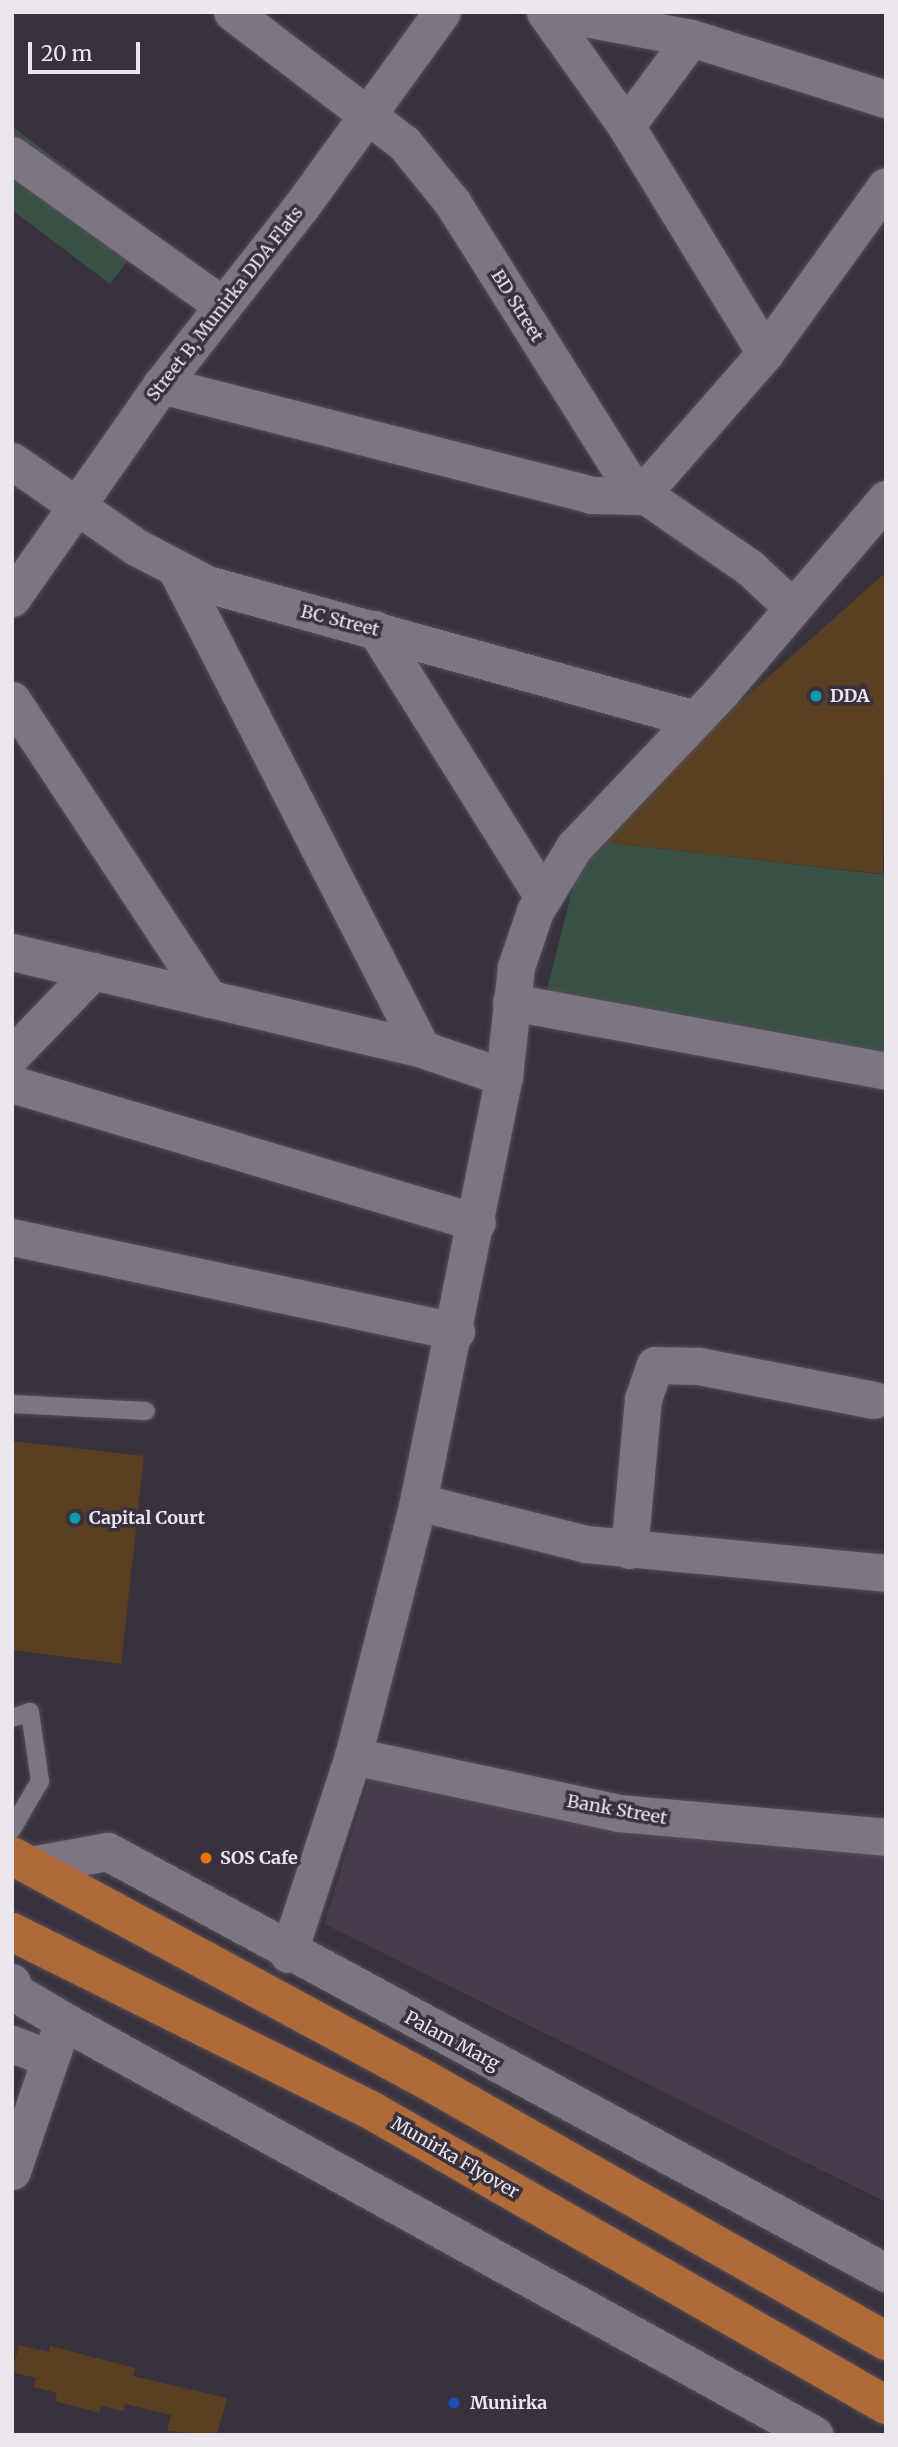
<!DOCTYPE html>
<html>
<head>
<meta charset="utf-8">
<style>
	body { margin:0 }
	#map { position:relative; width:898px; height:2447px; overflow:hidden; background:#39313d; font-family:Merriweather,serif }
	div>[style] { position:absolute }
	.built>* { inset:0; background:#463c4c }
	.green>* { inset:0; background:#395145 }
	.building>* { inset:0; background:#584021 }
	.roads { filter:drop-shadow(0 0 2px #554f59) drop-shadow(0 0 2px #554f59) }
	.lane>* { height:18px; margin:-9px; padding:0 9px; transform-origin:9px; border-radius:9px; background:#7e7582 }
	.street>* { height:37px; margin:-18.5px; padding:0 18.5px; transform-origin:18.5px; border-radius:18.5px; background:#7e7582 }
	.secondary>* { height:38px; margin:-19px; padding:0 19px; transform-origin:19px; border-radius:19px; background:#7e7582 }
	.primary>* { height:38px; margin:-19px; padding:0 19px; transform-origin:19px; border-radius:19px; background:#b06a38 }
	.dots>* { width:19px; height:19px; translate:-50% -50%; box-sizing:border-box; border:4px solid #39313d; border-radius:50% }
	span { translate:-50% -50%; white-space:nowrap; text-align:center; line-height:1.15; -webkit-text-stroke:7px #39313d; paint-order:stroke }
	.street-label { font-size:18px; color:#ece7ef }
	.poi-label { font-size:18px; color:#ece7ef; font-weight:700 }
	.left { translate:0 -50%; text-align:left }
	.frame { position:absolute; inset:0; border:14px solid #ece7ef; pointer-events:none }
	.scale { position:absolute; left:28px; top:42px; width:112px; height:32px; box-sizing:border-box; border:4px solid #ece7ef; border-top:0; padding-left:9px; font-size:21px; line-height:24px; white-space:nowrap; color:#ece7ef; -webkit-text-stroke:5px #39313d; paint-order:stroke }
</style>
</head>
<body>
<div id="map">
	<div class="built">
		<i style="clip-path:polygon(377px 1753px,583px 1808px,886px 1825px,886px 2202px,324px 1924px)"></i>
	</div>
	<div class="green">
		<i style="clip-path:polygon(12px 126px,149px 232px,110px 284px,12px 210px)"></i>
		<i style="clip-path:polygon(585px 840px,886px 875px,886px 1071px,543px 1005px)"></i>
	</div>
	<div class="building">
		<i style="clip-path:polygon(886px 572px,883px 874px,585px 840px)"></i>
		<i style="clip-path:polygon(12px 1441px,144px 1456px,121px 1664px,12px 1650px)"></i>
		<i style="clip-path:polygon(19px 2345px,49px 2352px,50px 2346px,135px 2368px,133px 2376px,227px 2398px,217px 2435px,167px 2431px,171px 2415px,125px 2404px,123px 2411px,101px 2406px,99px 2413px,55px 2401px,57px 2393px,33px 2387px,36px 2378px,12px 2372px)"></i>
	</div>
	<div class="roads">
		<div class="lane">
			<i style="left:12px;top:1404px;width:134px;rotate:3deg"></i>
			<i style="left:12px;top:1718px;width:19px;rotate:-18deg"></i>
			<i style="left:30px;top:1712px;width:70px;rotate:81.8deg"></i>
			<i style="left:40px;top:1781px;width:56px;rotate:120.3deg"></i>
		</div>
		<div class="street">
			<i style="left:232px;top:12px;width:216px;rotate:37.3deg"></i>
			<i style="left:404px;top:143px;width:76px;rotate:50.9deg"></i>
			<i style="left:452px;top:202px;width:334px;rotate:57.8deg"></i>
			<i style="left:630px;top:485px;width:145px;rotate:34.6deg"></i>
			<i style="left:749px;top:567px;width:57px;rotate:42.9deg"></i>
			<i style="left:545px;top:12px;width:140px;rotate:54.6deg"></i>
			<i style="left:626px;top:126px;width:266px;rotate:58.5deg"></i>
			<i style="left:554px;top:12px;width:139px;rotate:10.7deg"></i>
			<i style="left:691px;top:38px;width:204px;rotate:17.4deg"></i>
			<i style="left:626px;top:126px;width:109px;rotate:-53.5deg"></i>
			<i style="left:12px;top:155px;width:258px;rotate:35.5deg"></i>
			<i style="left:161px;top:385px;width:444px;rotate:14.3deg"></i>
			<i style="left:591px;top:495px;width:49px;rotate:1.2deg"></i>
			<i style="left:640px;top:496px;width:190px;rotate:-48.8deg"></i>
			<i style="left:765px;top:353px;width:206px;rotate:-54.1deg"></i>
			<i style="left:12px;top:461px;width:151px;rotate:34.7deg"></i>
			<i style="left:136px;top:547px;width:80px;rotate:27.5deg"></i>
			<i style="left:207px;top:584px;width:506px;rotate:15.46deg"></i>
			<i style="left:176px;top:569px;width:539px;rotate:62.86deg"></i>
			<i style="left:12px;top:598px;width:260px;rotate:-55deg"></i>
			<i style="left:161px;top:385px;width:225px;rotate:-51.9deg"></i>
			<i style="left:300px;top:208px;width:242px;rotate:-54.1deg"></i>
			<i style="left:375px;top:629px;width:316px;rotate:57.9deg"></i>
			<i style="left:12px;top:700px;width:358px;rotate:56.6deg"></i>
			<i style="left:12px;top:952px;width:421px;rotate:13.3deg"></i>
			<i style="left:422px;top:1049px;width:87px;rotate:18.9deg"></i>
			<i style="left:511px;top:1002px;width:381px;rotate:10.4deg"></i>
			<i style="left:12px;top:1055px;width:117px;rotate:-46deg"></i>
			<i style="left:12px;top:1084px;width:485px;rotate:16.6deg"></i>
			<i style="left:12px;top:1237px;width:454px;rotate:12deg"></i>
			<i style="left:418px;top:1502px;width:173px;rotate:14deg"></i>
			<i style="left:586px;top:1544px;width:301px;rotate:5.5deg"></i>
			<i style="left:629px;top:1550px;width:152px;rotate:-84.7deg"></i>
			<i style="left:643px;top:1399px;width:36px;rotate:-71deg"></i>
			<i style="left:655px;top:1365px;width:44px;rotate:1.3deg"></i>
			<i style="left:699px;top:1366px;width:178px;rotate:11deg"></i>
			<i style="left:353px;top:1756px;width:272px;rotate:12.1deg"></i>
			<i style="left:619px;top:1813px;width:268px;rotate:5.1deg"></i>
			<i style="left:288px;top:1954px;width:208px;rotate:-71.8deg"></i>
			<i style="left:353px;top:1756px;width:262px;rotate:-75.6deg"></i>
			<i style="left:418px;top:1502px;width:434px;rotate:-78.6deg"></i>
			<i style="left:504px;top:1077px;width:111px;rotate:-83.8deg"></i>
			<i style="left:516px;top:967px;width:59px;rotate:-71.3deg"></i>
			<i style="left:535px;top:911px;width:75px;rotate:-58.6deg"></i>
			<i style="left:574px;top:847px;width:214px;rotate:-46.5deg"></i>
			<i style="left:721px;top:692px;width:254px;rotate:-49.5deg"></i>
			<i style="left:12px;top:2044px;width:40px;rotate:21deg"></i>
			<i style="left:12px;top:2171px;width:158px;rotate:-71.2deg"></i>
		</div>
		<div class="secondary">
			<i style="left:31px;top:1866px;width:78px;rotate:-10.3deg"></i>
			<i style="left:108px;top:1852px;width:885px;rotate:28.42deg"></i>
			<i style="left:12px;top:1983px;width:9px;rotate:77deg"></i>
			<i style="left:14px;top:1992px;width:57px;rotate:30.6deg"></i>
			<i style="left:63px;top:2021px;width:858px;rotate:28.87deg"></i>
		</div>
		<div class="primary">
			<i style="left:12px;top:1856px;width:473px;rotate:28.4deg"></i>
			<i style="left:428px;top:2081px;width:527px;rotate:29.58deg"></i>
			<i style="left:12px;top:1932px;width:404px;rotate:26.4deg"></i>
			<i style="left:374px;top:2112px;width:590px;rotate:29.78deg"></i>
		</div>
	</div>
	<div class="dots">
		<i style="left:816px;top:696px;background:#0f9aa8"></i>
		<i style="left:75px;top:1518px;background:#0f9aa8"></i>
		<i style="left:206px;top:1858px;background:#e8710a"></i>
		<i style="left:454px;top:2403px;background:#1a4fb4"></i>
	</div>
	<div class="street-label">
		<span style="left:225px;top:304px;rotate:-52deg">Street B, Munirka DDA Flats</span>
		<span style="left:517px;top:306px;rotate:58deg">BD Street</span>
		<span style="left:340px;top:621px;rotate:14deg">BC Street</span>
		<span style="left:617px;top:1810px;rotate:10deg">Bank Street</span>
		<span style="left:452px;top:2041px;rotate:28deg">Palam Marg</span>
		<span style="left:455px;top:2158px;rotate:30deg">Munirka Flyover</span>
	</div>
	<div class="poi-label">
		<span class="left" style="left:830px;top:696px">DDA</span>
		<span class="left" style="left:89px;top:1518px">Capital Court</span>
		<span class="left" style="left:220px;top:1858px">SOS Cafe</span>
		<span class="left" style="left:470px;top:2403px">Munirka</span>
	</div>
	<div class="frame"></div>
	<div class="scale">20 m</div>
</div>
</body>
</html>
